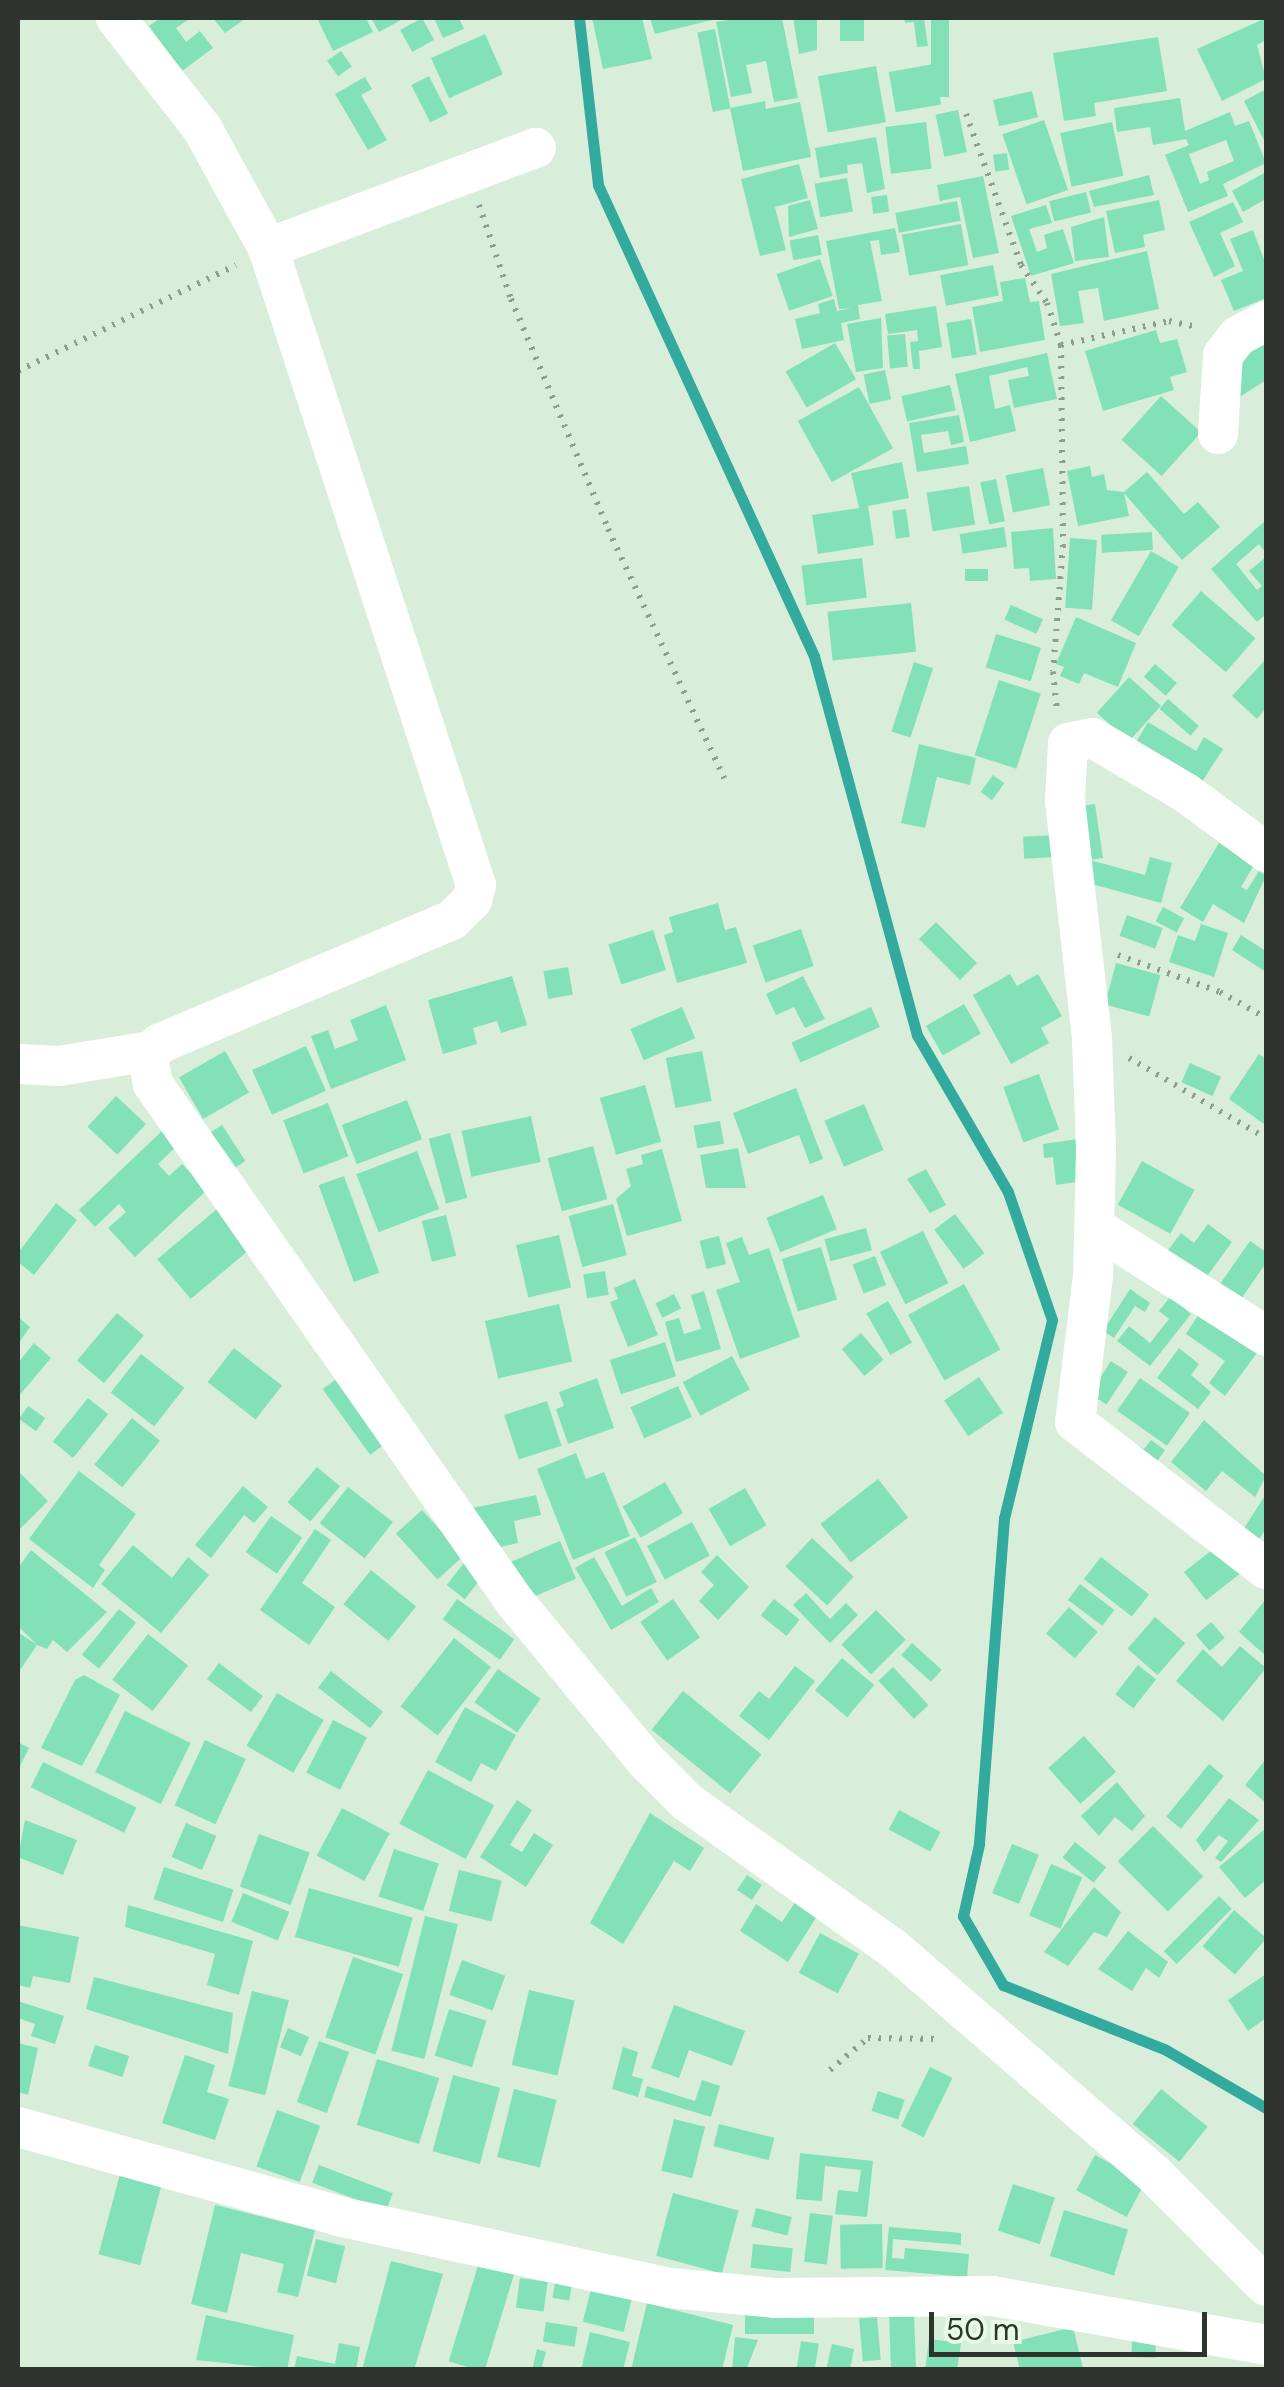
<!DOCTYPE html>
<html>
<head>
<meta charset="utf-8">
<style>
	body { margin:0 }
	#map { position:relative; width:1284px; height:2387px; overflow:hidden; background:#d8edda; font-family:"DM Sans",sans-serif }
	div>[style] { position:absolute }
	.stream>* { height:11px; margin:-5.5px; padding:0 5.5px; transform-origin:5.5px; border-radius:5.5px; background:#32aa9d }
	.building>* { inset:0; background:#83e1ba; transform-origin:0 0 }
	.path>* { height:6px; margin-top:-3px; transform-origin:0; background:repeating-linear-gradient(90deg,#8d9d8f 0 2.5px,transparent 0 10.5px) }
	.street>* { height:40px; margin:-20px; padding:0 20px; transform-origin:20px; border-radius:20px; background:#fff }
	span { translate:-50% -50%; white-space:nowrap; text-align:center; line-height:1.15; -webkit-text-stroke:8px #e6fae7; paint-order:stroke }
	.frame { position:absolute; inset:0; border:20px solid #2c342d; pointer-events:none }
	.scale { position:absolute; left:929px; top:2312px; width:278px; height:45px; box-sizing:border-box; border:5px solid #2c342d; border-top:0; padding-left:12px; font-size:30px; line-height:35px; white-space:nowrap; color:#2c342d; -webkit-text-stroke:8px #e6fae7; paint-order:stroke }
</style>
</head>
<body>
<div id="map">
	<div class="stream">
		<i style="left:579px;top:18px;width:168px;rotate:83.5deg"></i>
		<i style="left:598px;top:185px;width:518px;rotate:65.36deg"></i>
		<i style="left:814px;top:656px;width:393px;rotate:74.8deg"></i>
		<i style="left:917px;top:1035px;width:181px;rotate:59.9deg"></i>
		<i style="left:1008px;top:1192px;width:135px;rotate:71deg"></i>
		<i style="left:1052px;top:1320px;width:204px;rotate:103.6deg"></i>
		<i style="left:1004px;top:1518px;width:327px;rotate:94.4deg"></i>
		<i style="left:979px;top:1844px;width:74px;rotate:102.5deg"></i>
		<i style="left:963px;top:1916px;width:80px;rotate:59.9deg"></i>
		<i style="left:1003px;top:1985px;width:175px;rotate:21.7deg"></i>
		<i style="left:1166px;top:2050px;width:116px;rotate:30.1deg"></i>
	</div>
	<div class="building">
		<i style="clip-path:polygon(160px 18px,191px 18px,176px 28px,186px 42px,200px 31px,213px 48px,182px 71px,149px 26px)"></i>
		<i style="clip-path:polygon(213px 18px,246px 18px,225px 33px)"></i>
		<i style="clip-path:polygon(317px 18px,366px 18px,373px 32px,333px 51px)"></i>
		<i style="clip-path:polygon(371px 18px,405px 18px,379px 32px)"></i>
		<i style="left:422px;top:18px;width:25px;height:25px;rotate:61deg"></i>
		<i style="clip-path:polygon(434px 18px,459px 18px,464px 29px,443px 38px)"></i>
		<i style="clip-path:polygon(592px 18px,642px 18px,652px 59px,603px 69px)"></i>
		<i style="clip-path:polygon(650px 18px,716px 18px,716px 19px,655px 34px)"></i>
		<i style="clip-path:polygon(741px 18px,782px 18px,798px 98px,774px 102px,766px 61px,746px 65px,752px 93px,731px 97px,716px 22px)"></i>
		<i style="clip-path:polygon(793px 18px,817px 18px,817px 50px,799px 54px)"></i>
		<i style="left:840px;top:18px;width:24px;height:23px"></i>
		<i style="clip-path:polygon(904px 18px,924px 18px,928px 46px,917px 47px,914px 22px,905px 23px)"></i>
		<i style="left:931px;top:18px;width:18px;height:79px"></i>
		<i style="clip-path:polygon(1266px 18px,1266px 40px,1257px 45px,1266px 79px,1222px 101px,1197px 49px)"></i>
		<i style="left:715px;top:29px;width:81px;height:18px;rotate:79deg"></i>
		<i style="left:485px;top:34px;width:44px;height:59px;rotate:66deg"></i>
		<i style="clip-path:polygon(1158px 37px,1167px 91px,1094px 103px,1096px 116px,1064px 121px,1053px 53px)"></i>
		<i style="left:341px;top:51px;width:19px;height:17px;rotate:55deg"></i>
		<i style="left:934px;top:64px;width:41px;height:46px;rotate:80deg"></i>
		<i style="left:876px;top:66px;width:57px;height:59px;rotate:80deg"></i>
		<i style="left:429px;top:76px;width:42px;height:20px;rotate:63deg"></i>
		<i style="clip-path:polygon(365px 77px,372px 89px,361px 95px,387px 140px,368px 150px,335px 94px)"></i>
		<i style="clip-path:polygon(1266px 89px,1266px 144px,1244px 101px)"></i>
		<i style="left:1032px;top:91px;width:27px;height:40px;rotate:77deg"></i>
		<i style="clip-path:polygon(evenodd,1180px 98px,1185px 131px,1230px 112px,1235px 126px,1249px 121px,1266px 163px,1223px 184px,1228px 196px,1188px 212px,1165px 155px,1189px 145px,1186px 139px,1153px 145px,1150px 127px,1117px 132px,1114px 108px,1180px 98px,1226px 140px,1234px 161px,1207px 172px,1209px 180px,1200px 184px,1189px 154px,1226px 140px)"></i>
		<i style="clip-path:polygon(765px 101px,766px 109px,800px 102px,811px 157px,743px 171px,730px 108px)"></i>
		<i style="left:958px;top:110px;width:43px;height:23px;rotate:78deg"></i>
		<i style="left:1044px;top:120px;width:74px;height:44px;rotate:71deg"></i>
		<i style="left:926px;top:122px;width:47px;height:41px;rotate:83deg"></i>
		<i style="left:1112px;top:122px;width:55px;height:53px;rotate:78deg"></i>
		<i style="clip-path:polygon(876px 137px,885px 189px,867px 193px,862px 163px,847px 165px,848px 173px,820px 178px,815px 148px)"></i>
		<i style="left:1007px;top:153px;width:17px;height:14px;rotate:83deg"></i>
		<i style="clip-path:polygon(799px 164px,808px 198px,775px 207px,786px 250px,760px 256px,741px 179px)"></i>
		<i style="clip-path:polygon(1266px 172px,1266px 199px,1243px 212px,1232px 191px)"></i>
		<i style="clip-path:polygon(1149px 175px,1154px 195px,1094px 207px,1089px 191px)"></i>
		<i style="clip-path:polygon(983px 176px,999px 253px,973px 258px,960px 197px,940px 201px,937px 185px)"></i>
		<i style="left:847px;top:178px;width:34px;height:33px;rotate:80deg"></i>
		<i style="left:1086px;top:192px;width:21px;height:38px;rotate:76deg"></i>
		<i style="left:887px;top:195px;width:17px;height:16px;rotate:83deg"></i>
		<i style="clip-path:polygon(810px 200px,818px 229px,789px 237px,788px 206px)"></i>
		<i style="clip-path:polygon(1159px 200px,1165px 230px,1143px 235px,1145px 247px,1115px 253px,1106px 211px)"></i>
		<i style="left:957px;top:201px;width:20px;height:63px;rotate:79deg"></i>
		<i style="clip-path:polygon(1233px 202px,1243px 222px,1220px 233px,1235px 266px,1214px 277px,1189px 222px)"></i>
		<i style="clip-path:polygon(1046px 205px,1052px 223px,1029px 229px,1037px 252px,1047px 248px,1044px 235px,1063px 229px,1074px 263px,1031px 276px,1011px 216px)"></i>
		<i style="clip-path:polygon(1104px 217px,1109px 257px,1075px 261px,1071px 227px)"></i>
		<i style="left:961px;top:224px;width:42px;height:60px;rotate:80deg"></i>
		<i style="clip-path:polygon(895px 228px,900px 252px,881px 255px,879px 240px,870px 241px,882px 301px,858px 305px,860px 319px,841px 323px,844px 340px,802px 349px,795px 319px,820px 313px,818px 304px,834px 299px,837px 311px,851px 308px,839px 309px,826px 241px)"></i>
		<i style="clip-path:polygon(1253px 230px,1266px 265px,1266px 298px,1234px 311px,1221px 280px,1243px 271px,1230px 239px)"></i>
		<i style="left:818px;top:235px;width:20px;height:29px;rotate:79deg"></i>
		<i style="clip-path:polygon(1147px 251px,1159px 309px,1104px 321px,1098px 288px,1078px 291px,1084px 323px,1060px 326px,1051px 274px)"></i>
		<i style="left:820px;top:259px;width:39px;height:46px;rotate:71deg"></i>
		<i style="left:993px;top:265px;width:31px;height:54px;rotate:79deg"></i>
		<i style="clip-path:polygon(1025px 278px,1030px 302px,1039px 301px,1045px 340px,980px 352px,972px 307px,1003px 301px,1000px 282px)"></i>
		<i style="clip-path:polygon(936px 306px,942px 347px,919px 351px,920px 369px,913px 369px,910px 342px,918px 341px,917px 330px,888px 334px,885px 314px)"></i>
		<i style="clip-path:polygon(881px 318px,883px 368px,856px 372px,847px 324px)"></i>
		<i style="left:971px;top:319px;width:36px;height:25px;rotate:81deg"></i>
		<i style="clip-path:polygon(1156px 330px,1160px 343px,1177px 339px,1187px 372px,1170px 377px,1174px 390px,1103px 411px,1085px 351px)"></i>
		<i style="left:905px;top:334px;width:33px;height:18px;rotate:85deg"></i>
		<i style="clip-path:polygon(1266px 338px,1266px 380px,1235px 400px,1228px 363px)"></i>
		<i style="left:835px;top:343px;width:42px;height:57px;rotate:60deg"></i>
		<i style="clip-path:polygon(1047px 353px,1057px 399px,1014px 408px,1008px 380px,1029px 376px,1027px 367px,989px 376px,995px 409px,1010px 405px,1016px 431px,970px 442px,955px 374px)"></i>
		<i style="left:885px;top:370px;width:30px;height:22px;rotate:78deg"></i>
		<i style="left:950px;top:385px;width:26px;height:50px;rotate:77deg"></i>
		<i style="left:859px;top:387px;width:70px;height:70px;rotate:61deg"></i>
		<i style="left:1161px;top:396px;width:54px;height:59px;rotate:42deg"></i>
		<i style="clip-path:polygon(959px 415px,964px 442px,951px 445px,948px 431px,921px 435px,924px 453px,966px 446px,969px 464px,917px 472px,909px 423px)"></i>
		<i style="clip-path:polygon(902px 462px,909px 498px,868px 506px,874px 545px,818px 554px,812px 515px,859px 508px,851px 473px)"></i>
		<i style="clip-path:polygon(1090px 466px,1092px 477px,1104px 474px,1107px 490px,1124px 492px,1147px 472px,1184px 514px,1198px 502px,1220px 527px,1182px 560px,1124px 493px,1129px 516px,1078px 526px,1067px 471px)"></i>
		<i style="left:1043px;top:468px;width:38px;height:38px;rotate:79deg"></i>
		<i style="left:996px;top:479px;width:43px;height:16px;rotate:78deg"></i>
		<i style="left:969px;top:486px;width:39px;height:43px;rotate:81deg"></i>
		<i style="left:906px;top:509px;width:28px;height:14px;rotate:82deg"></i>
		<i style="clip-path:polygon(1266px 520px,1266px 553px,1259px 544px,1236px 564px,1257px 590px,1262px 586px,1249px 571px,1266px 557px,1266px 614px,1257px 622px,1211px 569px)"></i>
		<i style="left:1004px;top:527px;width:20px;height:45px;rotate:81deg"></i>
		<i style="clip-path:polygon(1053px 528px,1056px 579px,1030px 581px,1029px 568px,1014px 569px,1011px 532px)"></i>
		<i style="left:1152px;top:532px;width:18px;height:51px;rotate:87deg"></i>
		<i style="left:1070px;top:538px;width:27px;height:70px;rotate:4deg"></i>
		<i style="left:1151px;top:551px;width:32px;height:80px;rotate:30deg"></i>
		<i style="left:862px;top:558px;width:40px;height:61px;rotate:83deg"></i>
		<i style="left:988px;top:569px;width:12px;height:23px;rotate:90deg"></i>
		<i style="left:1201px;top:591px;width:72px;height:45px;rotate:41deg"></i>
		<i style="left:911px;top:603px;width:49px;height:84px;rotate:84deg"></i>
		<i style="left:1011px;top:605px;width:35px;height:16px;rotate:24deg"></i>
		<i style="clip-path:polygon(1076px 617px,1136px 643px,1118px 687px,1084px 673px,1079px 684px,1060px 676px,1064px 667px,1056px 664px)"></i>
		<i style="left:996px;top:634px;width:47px;height:35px;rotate:17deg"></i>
		<i style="clip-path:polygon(1266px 659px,1266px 708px,1257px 719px,1232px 696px)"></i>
		<i style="left:914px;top:662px;width:20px;height:73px;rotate:18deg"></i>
		<i style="left:1155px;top:664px;width:29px;height:17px;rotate:41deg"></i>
		<i style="left:1129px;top:677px;width:43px;height:48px;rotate:42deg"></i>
		<i style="left:999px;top:680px;width:44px;height:79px;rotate:18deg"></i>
		<i style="left:1168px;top:699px;width:41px;height:13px;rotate:41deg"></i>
		<i style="clip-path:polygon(1148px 722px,1196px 751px,1204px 737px,1223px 749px,1200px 785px,1135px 744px)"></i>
		<i style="clip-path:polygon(919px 744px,976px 758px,970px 785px,937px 777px,925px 828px,901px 823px)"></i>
		<i style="left:993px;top:775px;width:14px;height:21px;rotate:36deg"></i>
		<i style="clip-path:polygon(1095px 804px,1103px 858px,1090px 860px,1145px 875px,1150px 857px,1172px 863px,1161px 903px,1081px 881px,1075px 807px)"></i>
		<i style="left:1055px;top:835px;width:22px;height:32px;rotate:87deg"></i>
		<i style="clip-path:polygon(1219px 843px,1254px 865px,1241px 887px,1247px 890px,1259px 871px,1266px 876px,1244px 923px,1213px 904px,1203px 922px,1180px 908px)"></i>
		<i style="clip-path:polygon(718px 903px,725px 930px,736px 927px,747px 963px,677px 983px,664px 935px,673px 932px,669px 917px)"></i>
		<i style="left:1163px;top:907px;width:24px;height:16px;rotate:28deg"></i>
		<i style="left:1127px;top:915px;width:38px;height:22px;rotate:20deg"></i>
		<i style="left:936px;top:922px;width:58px;height:24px;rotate:45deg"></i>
		<i style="clip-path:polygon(1201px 924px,1228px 933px,1214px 977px,1169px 962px,1178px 935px,1195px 941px)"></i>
		<i style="left:801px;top:929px;width:39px;height:51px;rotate:71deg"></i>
		<i style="left:653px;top:930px;width:42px;height:47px;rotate:72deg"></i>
		<i style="clip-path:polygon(1241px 935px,1266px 951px,1266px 972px,1232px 950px)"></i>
		<i style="left:1116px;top:963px;width:46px;height:43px;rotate:15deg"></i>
		<i style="left:568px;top:967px;width:28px;height:25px;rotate:80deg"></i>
		<i style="clip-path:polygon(1010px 974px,1017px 986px,1038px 974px,1062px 1016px,1041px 1028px,1049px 1043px,1011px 1064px,973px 995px)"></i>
		<i style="clip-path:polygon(512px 976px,527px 1025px,501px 1033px,497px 1021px,473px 1028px,477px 1044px,443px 1054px,428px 1000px)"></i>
		<i style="clip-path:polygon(803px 976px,825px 1019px,805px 1028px,794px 1007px,776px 1015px,766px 994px)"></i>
		<i style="left:964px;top:1004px;width:34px;height:44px;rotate:60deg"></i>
		<i style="clip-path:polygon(386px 1005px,406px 1060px,331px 1089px,311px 1036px,328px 1030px,335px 1049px,358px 1040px,350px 1020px)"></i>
		<i style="left:682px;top:1007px;width:34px;height:56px;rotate:67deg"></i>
		<i style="left:871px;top:1007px;width:22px;height:87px;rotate:66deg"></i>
		<i style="left:306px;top:1046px;width:49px;height:59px;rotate:66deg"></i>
		<i style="left:225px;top:1051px;width:48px;height:53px;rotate:60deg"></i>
		<i style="left:702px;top:1051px;width:51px;height:37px;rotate:79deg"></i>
		<i style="clip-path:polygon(1259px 1054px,1266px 1059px,1264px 1124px,1229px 1099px)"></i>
		<i style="left:1190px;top:1063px;width:34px;height:21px;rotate:24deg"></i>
		<i style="left:1039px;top:1074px;width:59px;height:38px;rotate:70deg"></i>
		<i style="left:645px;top:1085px;width:59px;height:47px;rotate:74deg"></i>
		<i style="clip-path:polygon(796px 1088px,823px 1159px,810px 1164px,799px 1135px,748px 1154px,733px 1113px)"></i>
		<i style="left:116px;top:1096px;width:41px;height:42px;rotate:43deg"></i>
		<i style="left:407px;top:1100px;width:42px;height:70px;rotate:69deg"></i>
		<i style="left:328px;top:1103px;width:57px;height:48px;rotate:69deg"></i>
		<i style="left:864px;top:1104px;width:50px;height:43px;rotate:67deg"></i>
		<i style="left:531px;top:1116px;width:47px;height:71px;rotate:78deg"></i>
		<i style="left:720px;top:1121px;width:23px;height:27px;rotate:80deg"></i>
		<i style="left:222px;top:1125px;width:43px;height:23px;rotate:57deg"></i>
		<i style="clip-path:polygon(163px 1130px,178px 1145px,158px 1164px,169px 1176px,182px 1164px,207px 1190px,135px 1257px,108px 1228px,126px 1212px,119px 1204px,95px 1227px,79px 1210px)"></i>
		<i style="left:450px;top:1133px;width:67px;height:22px;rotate:75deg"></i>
		<i style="clip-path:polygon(1078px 1139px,1083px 1181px,1056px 1185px,1053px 1157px,1044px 1158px,1043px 1144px)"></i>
		<i style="left:593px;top:1146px;width:55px;height:47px;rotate:75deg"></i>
		<i style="clip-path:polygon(738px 1148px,746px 1188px,706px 1188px,700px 1155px)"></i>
		<i style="clip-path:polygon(662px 1149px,682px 1221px,627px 1236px,616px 1199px,631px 1186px,626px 1169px,643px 1164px,641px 1155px)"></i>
		<i style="left:417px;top:1151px;width:62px;height:65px;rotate:69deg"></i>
		<i style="left:1142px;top:1161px;width:60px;height:50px;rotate:29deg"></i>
		<i style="clip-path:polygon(926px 1169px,946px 1205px,930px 1213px,907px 1179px)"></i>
		<i style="left:344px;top:1176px;width:103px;height:27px;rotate:70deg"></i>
		<i style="left:823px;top:1195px;width:37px;height:61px;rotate:68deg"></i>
		<i style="clip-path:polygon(56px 1203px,77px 1220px,34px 1275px,18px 1262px,18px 1253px)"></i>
		<i style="left:613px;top:1204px;width:53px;height:46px;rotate:75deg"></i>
		<i style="left:217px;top:1209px;width:52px;height:78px;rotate:50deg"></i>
		<i style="left:955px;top:1214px;width:49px;height:26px;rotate:53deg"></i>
		<i style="left:446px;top:1215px;width:42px;height:25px;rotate:76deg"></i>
		<i style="clip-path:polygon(1208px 1224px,1232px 1242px,1200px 1286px,1162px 1258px,1181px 1233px,1194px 1243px)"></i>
		<i style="left:866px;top:1228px;width:23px;height:43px;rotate:75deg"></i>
		<i style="left:923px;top:1231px;width:58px;height:48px;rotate:64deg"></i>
		<i style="left:559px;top:1235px;width:54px;height:44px;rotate:77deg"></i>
		<i style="left:719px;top:1236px;width:29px;height:20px;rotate:76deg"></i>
		<i style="clip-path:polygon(742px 1237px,749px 1255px,769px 1248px,800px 1337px,740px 1359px,716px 1290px,740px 1282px,726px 1243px)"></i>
		<i style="clip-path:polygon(1250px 1241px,1266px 1252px,1266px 1263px,1239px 1302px,1218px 1287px)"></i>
		<i style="left:821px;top:1247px;width:55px;height:41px;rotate:73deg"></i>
		<i style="left:875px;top:1256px;width:31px;height:24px;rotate:69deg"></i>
		<i style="left:605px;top:1271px;width:24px;height:22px;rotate:81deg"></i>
		<i style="clip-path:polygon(635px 1279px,658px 1335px,628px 1347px,610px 1302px,618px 1299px,614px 1288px)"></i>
		<i style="left:964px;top:1284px;width:75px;height:64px;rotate:61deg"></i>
		<i style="clip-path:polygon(1130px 1289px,1150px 1303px,1145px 1312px,1135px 1306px,1114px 1338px,1103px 1331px)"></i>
		<i style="clip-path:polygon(704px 1291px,721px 1349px,676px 1362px,665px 1322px,679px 1318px,684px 1334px,701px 1329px,691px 1295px)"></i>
		<i style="left:674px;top:1294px;width:16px;height:21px;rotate:63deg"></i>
		<i style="clip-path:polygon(1170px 1297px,1191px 1314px,1150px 1366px,1117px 1341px,1129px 1326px,1150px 1343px,1169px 1319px,1159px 1311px)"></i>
		<i style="left:888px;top:1301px;width:48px;height:25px;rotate:60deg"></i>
		<i style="left:559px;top:1304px;width:59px;height:76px;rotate:77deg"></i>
		<i style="clip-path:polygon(1202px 1309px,1260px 1349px,1225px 1396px,1209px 1383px,1225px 1361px,1186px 1334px)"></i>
		<i style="left:117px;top:1313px;width:35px;height:62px;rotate:40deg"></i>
		<i style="clip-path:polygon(18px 1317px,30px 1327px,18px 1344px)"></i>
		<i style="left:861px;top:1333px;width:35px;height:25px;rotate:50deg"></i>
		<i style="left:665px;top:1342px;width:36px;height:58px;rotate:72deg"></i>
		<i style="clip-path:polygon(34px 1343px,51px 1358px,18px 1397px,18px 1363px)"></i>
		<i style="left:234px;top:1348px;width:61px;height:43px;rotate:38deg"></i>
		<i style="clip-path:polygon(1179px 1348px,1199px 1364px,1191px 1375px,1211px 1392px,1198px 1409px,1157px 1378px)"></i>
		<i style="left:141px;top:1354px;width:55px;height:49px;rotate:38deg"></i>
		<i style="left:732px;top:1356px;width:38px;height:56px;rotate:62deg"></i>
		<i style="left:1111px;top:1361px;width:20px;height:39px;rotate:33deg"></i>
		<i style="left:342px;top:1375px;width:81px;height:24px;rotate:54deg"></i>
		<i style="left:979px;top:1377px;width:43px;height:42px;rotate:56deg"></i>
		<i style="clip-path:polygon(597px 1378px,614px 1428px,568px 1444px,556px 1409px,564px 1406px,559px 1392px)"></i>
		<i style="left:1140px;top:1378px;width:61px;height:40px;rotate:35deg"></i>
		<i style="left:678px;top:1386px;width:34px;height:52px;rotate:66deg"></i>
		<i style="left:88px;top:1398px;width:26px;height:56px;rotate:39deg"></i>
		<i style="left:547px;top:1401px;width:47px;height:45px;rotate:72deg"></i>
		<i style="left:28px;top:1406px;width:21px;height:16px;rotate:35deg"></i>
		<i style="left:132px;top:1418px;width:36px;height:60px;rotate:39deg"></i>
		<i style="clip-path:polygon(1204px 1420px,1266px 1476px,1255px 1497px,1222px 1471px,1206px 1491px,1171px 1462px)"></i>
		<i style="clip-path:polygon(1151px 1440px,1165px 1450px,1149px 1473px,1133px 1442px,1144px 1449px)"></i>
		<i style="clip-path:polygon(576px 1453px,586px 1479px,604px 1472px,630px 1536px,573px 1560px,537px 1469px)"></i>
		<i style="left:317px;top:1467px;width:30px;height:46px;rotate:40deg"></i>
		<i style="clip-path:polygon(18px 1471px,48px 1501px,18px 1531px)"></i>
		<i style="clip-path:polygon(79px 1471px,136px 1514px,99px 1565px,105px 1570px,93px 1588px,29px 1539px)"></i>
		<i style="left:878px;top:1479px;width:49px;height:73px;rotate:52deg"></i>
		<i style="left:665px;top:1482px;width:36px;height:49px;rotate:60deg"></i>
		<i style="clip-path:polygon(243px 1486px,268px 1507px,254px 1523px,244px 1515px,211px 1558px,195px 1545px)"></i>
		<i style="left:348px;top:1487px;width:57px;height:46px;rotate:38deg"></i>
		<i style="left:745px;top:1488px;width:43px;height:42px;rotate:60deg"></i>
		<i style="clip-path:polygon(1266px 1494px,1266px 1529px,1252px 1549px,1237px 1539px)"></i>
		<i style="clip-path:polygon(536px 1495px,541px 1515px,514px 1521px,518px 1543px,490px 1549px,472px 1508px)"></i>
		<i style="left:422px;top:1510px;width:62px;height:35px;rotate:48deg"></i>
		<i style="left:271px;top:1516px;width:38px;height:44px;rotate:35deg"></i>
		<i style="left:692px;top:1522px;width:38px;height:51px;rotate:62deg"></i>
		<i style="clip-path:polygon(315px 1529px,331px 1540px,302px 1583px,335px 1607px,309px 1645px,260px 1610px)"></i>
		<i style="left:635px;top:1537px;width:50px;height:34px;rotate:64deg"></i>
		<i style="left:812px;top:1538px;width:57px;height:39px;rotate:43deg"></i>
		<i style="left:560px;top:1541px;width:41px;height:57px;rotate:67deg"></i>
		<i style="left:1221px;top:1543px;width:36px;height:47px;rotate:52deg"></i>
		<i style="clip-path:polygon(133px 1545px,172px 1578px,188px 1557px,209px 1575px,161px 1633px,101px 1584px)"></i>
		<i style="clip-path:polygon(31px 1550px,107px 1612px,67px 1652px,53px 1640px,47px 1649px,37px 1645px,18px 1626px,18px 1568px)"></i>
		<i style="clip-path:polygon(717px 1555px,749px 1587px,718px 1620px,699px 1601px,714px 1585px,701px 1572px)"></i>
		<i style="clip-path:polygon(594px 1557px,622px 1606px,651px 1588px,659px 1602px,611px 1630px,575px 1568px)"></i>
		<i style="left:1101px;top:1557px;width:61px;height:28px;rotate:38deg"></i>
		<i style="left:467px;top:1559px;width:23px;height:33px;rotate:38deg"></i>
		<i style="left:371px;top:1570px;width:58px;height:44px;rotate:39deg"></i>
		<i style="left:1080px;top:1584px;width:43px;height:20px;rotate:37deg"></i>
		<i style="clip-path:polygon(806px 1593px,830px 1619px,846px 1603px,858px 1615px,830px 1643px,793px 1605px)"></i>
		<i style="left:457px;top:1599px;width:70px;height:25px;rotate:35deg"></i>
		<i style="left:673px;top:1599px;width:47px;height:40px;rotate:55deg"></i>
		<i style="left:774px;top:1599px;width:33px;height:21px;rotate:39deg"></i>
		<i style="clip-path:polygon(1266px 1599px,1266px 1656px,1239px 1632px)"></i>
		<i style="left:1069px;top:1607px;width:38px;height:35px;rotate:41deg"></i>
		<i style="left:119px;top:1609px;width:22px;height:59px;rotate:39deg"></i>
		<i style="left:876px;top:1610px;width:42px;height:49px;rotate:45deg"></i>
		<i style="left:1155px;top:1617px;width:40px;height:42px;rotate:41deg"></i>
		<i style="left:1211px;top:1622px;width:21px;height:20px;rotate:49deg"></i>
		<i style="clip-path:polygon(18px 1632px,37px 1645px,18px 1673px)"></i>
		<i style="left:148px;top:1634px;width:51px;height:58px;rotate:38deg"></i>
		<i style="left:454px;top:1638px;width:47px;height:87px;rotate:38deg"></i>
		<i style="left:912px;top:1643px;width:40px;height:16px;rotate:42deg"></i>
		<i style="clip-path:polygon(1240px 1646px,1266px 1668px,1223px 1721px,1176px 1681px,1203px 1649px,1222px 1667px)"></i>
		<i style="left:842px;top:1658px;width:42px;height:42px;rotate:40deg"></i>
		<i style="left:219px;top:1663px;width:55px;height:20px;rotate:37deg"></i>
		<i style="left:1138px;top:1665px;width:23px;height:37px;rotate:38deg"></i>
		<i style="clip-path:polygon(795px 1666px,815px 1681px,769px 1740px,739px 1716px,759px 1691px,769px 1699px)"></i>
		<i style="left:893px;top:1667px;width:52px;height:20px;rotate:47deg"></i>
		<i style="left:498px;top:1669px;width:52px;height:41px;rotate:35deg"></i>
		<i style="left:331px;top:1671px;width:66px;height:21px;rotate:38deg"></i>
		<i style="clip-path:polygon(84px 1675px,120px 1695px,82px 1766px,41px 1748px,75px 1680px)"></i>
		<i style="left:683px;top:1691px;width:101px;height:50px;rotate:39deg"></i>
		<i style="left:277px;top:1693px;width:54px;height:61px;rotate:30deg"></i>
		<i style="clip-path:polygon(465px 1707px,516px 1735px,496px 1771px,481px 1763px,471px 1782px,435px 1762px)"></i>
		<i style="left:125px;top:1711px;width:73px;height:68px;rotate:26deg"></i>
		<i style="left:333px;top:1720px;width:38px;height:59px;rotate:27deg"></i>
		<i style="left:1084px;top:1736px;width:48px;height:48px;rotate:48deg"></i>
		<i style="left:205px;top:1740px;width:45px;height:72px;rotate:25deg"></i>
		<i style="clip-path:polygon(18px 1742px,29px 1748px,18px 1770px)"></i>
		<i style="clip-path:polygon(1266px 1759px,1266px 1803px,1245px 1785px)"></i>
		<i style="left:43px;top:1762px;width:104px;height:28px;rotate:26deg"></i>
		<i style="left:1209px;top:1764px;width:19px;height:68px;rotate:39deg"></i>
		<i style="left:428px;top:1770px;width:75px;height:61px;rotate:28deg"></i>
		<i style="clip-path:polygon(1117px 1782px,1145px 1816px,1132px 1831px,1115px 1817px,1099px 1836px,1081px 1816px)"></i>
		<i style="clip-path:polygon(1229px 1798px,1259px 1820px,1221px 1862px,1215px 1858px,1228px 1841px,1219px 1835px,1204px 1852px,1196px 1840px)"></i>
		<i style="clip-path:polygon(517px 1800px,532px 1810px,510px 1845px,522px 1852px,534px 1833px,553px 1845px,526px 1887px,480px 1857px)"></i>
		<i style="left:342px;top:1808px;width:54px;height:54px;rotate:28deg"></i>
		<i style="left:899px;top:1810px;width:47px;height:22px;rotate:28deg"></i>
		<i style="clip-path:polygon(650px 1813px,704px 1848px,690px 1871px,674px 1861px,623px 1944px,590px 1923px)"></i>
		<i style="clip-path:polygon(25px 1820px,77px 1840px,63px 1875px,18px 1857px)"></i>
		<i style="left:186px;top:1823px;width:33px;height:37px;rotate:23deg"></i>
		<i style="left:1153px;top:1826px;width:71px;height:50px;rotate:45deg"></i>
		<i style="clip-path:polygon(1266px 1828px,1266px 1880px,1245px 1898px,1219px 1867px)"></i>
		<i style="left:259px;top:1834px;width:54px;height:56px;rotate:20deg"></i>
		<i style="left:1075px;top:1842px;width:40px;height:20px;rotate:39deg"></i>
		<i style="left:1012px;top:1844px;width:29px;height:53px;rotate:22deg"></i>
		<i style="left:394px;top:1849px;width:47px;height:50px;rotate:18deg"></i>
		<i style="left:1051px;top:1864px;width:34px;height:56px;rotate:23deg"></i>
		<i style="left:164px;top:1867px;width:73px;height:34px;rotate:18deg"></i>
		<i style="left:459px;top:1870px;width:44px;height:42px;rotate:14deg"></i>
		<i style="left:747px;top:1875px;width:18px;height:18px;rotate:34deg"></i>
		<i style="clip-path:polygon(1094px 1887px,1121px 1912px,1107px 1937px,1094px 1932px,1068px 1966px,1044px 1952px)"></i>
		<i style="left:309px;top:1888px;width:108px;height:51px;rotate:16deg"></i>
		<i style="left:243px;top:1893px;width:50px;height:31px;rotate:22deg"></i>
		<i style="left:1219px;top:1896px;width:18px;height:78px;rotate:45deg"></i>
		<i style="clip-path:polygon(798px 1898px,819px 1913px,788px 1962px,740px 1931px,756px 1904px,782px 1922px)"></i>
		<i style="clip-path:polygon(128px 1905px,253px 1941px,239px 1995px,207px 1985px,215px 1954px,125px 1927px)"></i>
		<i style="left:1234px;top:1910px;width:43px;height:48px;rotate:41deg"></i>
		<i style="left:425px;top:1916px;width:34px;height:139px;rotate:14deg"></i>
		<i style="clip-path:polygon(18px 1925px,79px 1937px,70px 1983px,33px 1976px,30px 1988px,18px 1985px)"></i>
		<i style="clip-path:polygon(1128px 1931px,1168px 1962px,1159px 1978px,1146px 1968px,1132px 1991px,1098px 1969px)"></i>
		<i style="left:820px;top:1933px;width:44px;height:45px;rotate:28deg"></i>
		<i style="left:353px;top:1957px;width:53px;height:85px;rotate:19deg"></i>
		<i style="left:462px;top:1960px;width:46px;height:37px;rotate:20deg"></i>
		<i style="clip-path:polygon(1266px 1974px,1266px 2018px,1248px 2031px,1228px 2000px)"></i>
		<i style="clip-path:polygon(94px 1977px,233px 2013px,228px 2054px,86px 2009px)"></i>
		<i style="left:529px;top:1990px;width:47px;height:77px;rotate:13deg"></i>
		<i style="left:252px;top:1991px;width:38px;height:98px;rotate:14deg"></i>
		<i style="clip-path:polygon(18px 2001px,64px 2016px,55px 2044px,31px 2036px,35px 2024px,18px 2018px)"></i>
		<i style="clip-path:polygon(674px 2005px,745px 2031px,732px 2066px,689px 2050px,679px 2078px,651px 2068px)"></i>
		<i style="left:449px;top:2009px;width:39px;height:49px;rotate:17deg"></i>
		<i style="left:288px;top:2028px;width:23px;height:21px;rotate:23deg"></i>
		<i style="left:319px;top:2041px;width:32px;height:65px;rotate:20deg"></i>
		<i style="clip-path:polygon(18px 2043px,38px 2048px,28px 2095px,18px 2092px)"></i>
		<i style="left:95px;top:2045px;width:36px;height:22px;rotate:18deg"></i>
		<i style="clip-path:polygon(623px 2047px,638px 2052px,632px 2076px,643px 2079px,638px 2097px,612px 2089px)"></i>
		<i style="clip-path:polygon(185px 2055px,215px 2065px,207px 2092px,229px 2099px,215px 2140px,162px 2123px)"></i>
		<i style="left:377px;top:2059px;width:65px;height:69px;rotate:17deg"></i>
		<i style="left:930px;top:2067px;width:25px;height:66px;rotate:26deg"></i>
		<i style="left:453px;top:2075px;width:49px;height:79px;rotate:15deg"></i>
		<i style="clip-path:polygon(702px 2080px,720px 2086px,711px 2117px,644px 2097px,647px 2086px,695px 2101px)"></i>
		<i style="left:514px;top:2089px;width:44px;height:70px;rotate:14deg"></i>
		<i style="left:1161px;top:2089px;width:60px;height:45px;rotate:39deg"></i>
		<i style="left:878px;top:2091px;width:28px;height:21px;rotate:18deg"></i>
		<i style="left:277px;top:2110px;width:46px;height:60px;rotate:20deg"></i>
		<i style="left:674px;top:2119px;width:32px;height:53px;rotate:14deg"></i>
		<i style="left:719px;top:2124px;width:57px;height:23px;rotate:14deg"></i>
		<i style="clip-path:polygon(800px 2153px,873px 2161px,867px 2217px,835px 2214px,838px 2190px,858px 2192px,861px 2170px,825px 2166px,822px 2201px,796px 2199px)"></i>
		<i style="left:1095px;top:2155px;width:57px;height:40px;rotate:28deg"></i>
		<i style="left:319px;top:2165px;width:79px;height:19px;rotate:21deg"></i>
		<i style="left:120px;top:2174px;width:43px;height:83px;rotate:15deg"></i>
		<i style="left:1013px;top:2184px;width:44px;height:49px;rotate:18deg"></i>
		<i style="left:673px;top:2193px;width:68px;height:65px;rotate:15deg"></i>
		<i style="clip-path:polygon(215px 2205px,315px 2230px,298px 2297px,277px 2292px,284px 2264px,241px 2253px,227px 2313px,191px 2304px)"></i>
		<i style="left:756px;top:2208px;width:37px;height:19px;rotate:14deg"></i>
		<i style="left:1064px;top:2210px;width:67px;height:48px;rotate:17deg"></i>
		<i style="left:810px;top:2213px;width:23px;height:49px;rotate:7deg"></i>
		<i style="left:882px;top:2224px;width:44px;height:42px;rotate:89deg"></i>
		<i style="clip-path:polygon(889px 2227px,961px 2233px,961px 2245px,893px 2239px,892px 2258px,904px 2259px,905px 2248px,969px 2254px,967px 2277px,885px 2270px)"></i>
		<i style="left:316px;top:2239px;width:30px;height:38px;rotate:14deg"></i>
		<i style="left:753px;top:2244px;width:40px;height:24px;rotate:6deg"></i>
		<i style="left:480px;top:2259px;width:37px;height:107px;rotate:17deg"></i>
		<i style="clip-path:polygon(391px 2261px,443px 2274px,414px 2370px,362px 2370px)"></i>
		<i style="left:520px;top:2278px;width:28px;height:30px;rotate:8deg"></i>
		<i style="left:555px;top:2283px;width:17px;height:15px;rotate:10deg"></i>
		<i style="left:592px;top:2285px;width:42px;height:38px;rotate:14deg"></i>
		<i style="clip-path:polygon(647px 2303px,733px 2325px,722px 2370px,631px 2370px)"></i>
		<i style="left:814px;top:2309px;width:25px;height:69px;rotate:90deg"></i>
		<i style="left:914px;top:2312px;width:56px;height:25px;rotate:88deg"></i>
		<i style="clip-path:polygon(206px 2315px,294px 2335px,287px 2370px,196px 2360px)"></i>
		<i style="left:877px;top:2317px;width:43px;height:18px;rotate:85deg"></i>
		<i style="left:546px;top:2322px;width:32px;height:20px;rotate:9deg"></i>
		<i style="clip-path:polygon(1073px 2327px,1083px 2368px,1020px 2370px,1013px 2342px)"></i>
		<i style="clip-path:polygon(590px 2332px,630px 2342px,623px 2370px,581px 2370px)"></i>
		<i style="clip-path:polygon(735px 2337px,758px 2340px,746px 2370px,732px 2370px)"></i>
		<i style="clip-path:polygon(929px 2339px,961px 2343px,957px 2370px,925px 2370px)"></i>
		<i style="left:1132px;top:2340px;width:24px;height:17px;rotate:2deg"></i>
		<i style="left:801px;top:2341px;width:18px;height:29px;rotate:9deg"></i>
		<i style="clip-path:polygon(339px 2343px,360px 2347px,356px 2370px,294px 2370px,297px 2356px,335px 2364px)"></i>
		<i style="clip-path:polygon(832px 2344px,854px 2349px,850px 2370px,826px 2370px)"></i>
		<i style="clip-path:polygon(537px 2349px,546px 2352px,542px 2366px,551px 2370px,532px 2370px)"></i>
	</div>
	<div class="path">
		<i style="left:966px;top:114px;width:161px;rotate:70deg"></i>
		<i style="left:1021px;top:265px;width:46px;rotate:55.6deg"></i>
		<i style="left:1047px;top:303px;width:44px;rotate:71.6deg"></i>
		<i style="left:1061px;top:345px;width:200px;rotate:89.4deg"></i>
		<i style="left:1063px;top:545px;width:127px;rotate:94.5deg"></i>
		<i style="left:1053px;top:672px;width:39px;rotate:84deg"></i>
		<i style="left:479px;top:205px;width:99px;rotate:71.2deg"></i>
		<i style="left:511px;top:299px;width:250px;rotate:67.1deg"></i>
		<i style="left:608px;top:529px;width:275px;rotate:65deg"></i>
		<i style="left:1061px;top:345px;width:111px;rotate:-12.5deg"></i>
		<i style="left:1169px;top:321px;width:30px;rotate:12deg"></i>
		<i style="left:18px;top:371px;width:242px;rotate:-25.9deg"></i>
		<i style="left:1118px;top:955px;width:109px;rotate:19.9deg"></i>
		<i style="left:1220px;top:992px;width:53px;rotate:29.5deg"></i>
		<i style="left:1129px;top:1058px;width:159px;rotate:30.3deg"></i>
		<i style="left:830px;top:2070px;width:50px;rotate:-40.1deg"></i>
		<i style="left:868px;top:2038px;width:71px;rotate:0.8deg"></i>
	</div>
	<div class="street">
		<i style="left:116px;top:18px;width:140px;rotate:52deg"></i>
		<i style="left:202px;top:128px;width:137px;rotate:61.2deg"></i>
		<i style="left:268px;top:248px;width:670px;rotate:71.92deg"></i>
		<i style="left:476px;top:885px;width:16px;rotate:105deg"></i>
		<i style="left:472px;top:900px;width:28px;rotate:135deg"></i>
		<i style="left:452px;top:920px;width:318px;rotate:157.1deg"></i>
		<i style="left:159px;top:1044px;width:17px;rotate:130deg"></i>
		<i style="left:148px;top:1057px;width:27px;rotate:80deg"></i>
		<i style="left:153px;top:1084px;width:632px;rotate:55.05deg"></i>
		<i style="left:515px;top:1602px;width:206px;rotate:50.5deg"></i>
		<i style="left:646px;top:1761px;width:58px;rotate:45deg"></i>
		<i style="left:687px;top:1802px;width:254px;rotate:35.4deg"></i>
		<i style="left:894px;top:1949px;width:344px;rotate:40.9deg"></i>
		<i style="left:1154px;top:2174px;width:158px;rotate:45deg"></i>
		<i style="left:268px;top:248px;width:286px;rotate:-20.5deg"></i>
		<i style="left:1218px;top:434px;width:79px;rotate:-86.4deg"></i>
		<i style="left:1223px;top:355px;width:24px;rotate:-52deg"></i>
		<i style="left:1238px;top:336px;width:32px;rotate:-28deg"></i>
		<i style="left:1266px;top:852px;width:99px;rotate:-143.6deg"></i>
		<i style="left:1186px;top:793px;width:108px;rotate:-149.4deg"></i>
		<i style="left:1093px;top:738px;width:25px;rotate:169deg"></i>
		<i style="left:1068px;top:743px;width:58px;rotate:93deg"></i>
		<i style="left:1065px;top:801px;width:240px;rotate:83.5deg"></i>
		<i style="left:1092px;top:1039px;width:109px;rotate:87.9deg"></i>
		<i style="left:1096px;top:1148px;width:128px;rotate:91.3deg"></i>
		<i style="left:1093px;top:1276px;width:147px;rotate:97deg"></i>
		<i style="left:1075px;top:1422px;width:241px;rotate:37.6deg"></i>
		<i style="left:18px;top:1064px;width:41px;rotate:2.8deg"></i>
		<i style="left:59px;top:1066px;width:93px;rotate:-9.3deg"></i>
		<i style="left:1096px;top:1228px;width:201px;rotate:32.4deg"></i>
		<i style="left:18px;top:2127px;width:336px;rotate:15.5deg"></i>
		<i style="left:342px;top:2217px;width:337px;rotate:12.2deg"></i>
		<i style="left:671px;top:2288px;width:103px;rotate:5.5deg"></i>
		<i style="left:774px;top:2298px;width:218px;rotate:-0.5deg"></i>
		<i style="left:992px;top:2296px;width:278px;rotate:10.1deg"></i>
	</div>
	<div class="frame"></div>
	<div class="scale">50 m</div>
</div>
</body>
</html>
